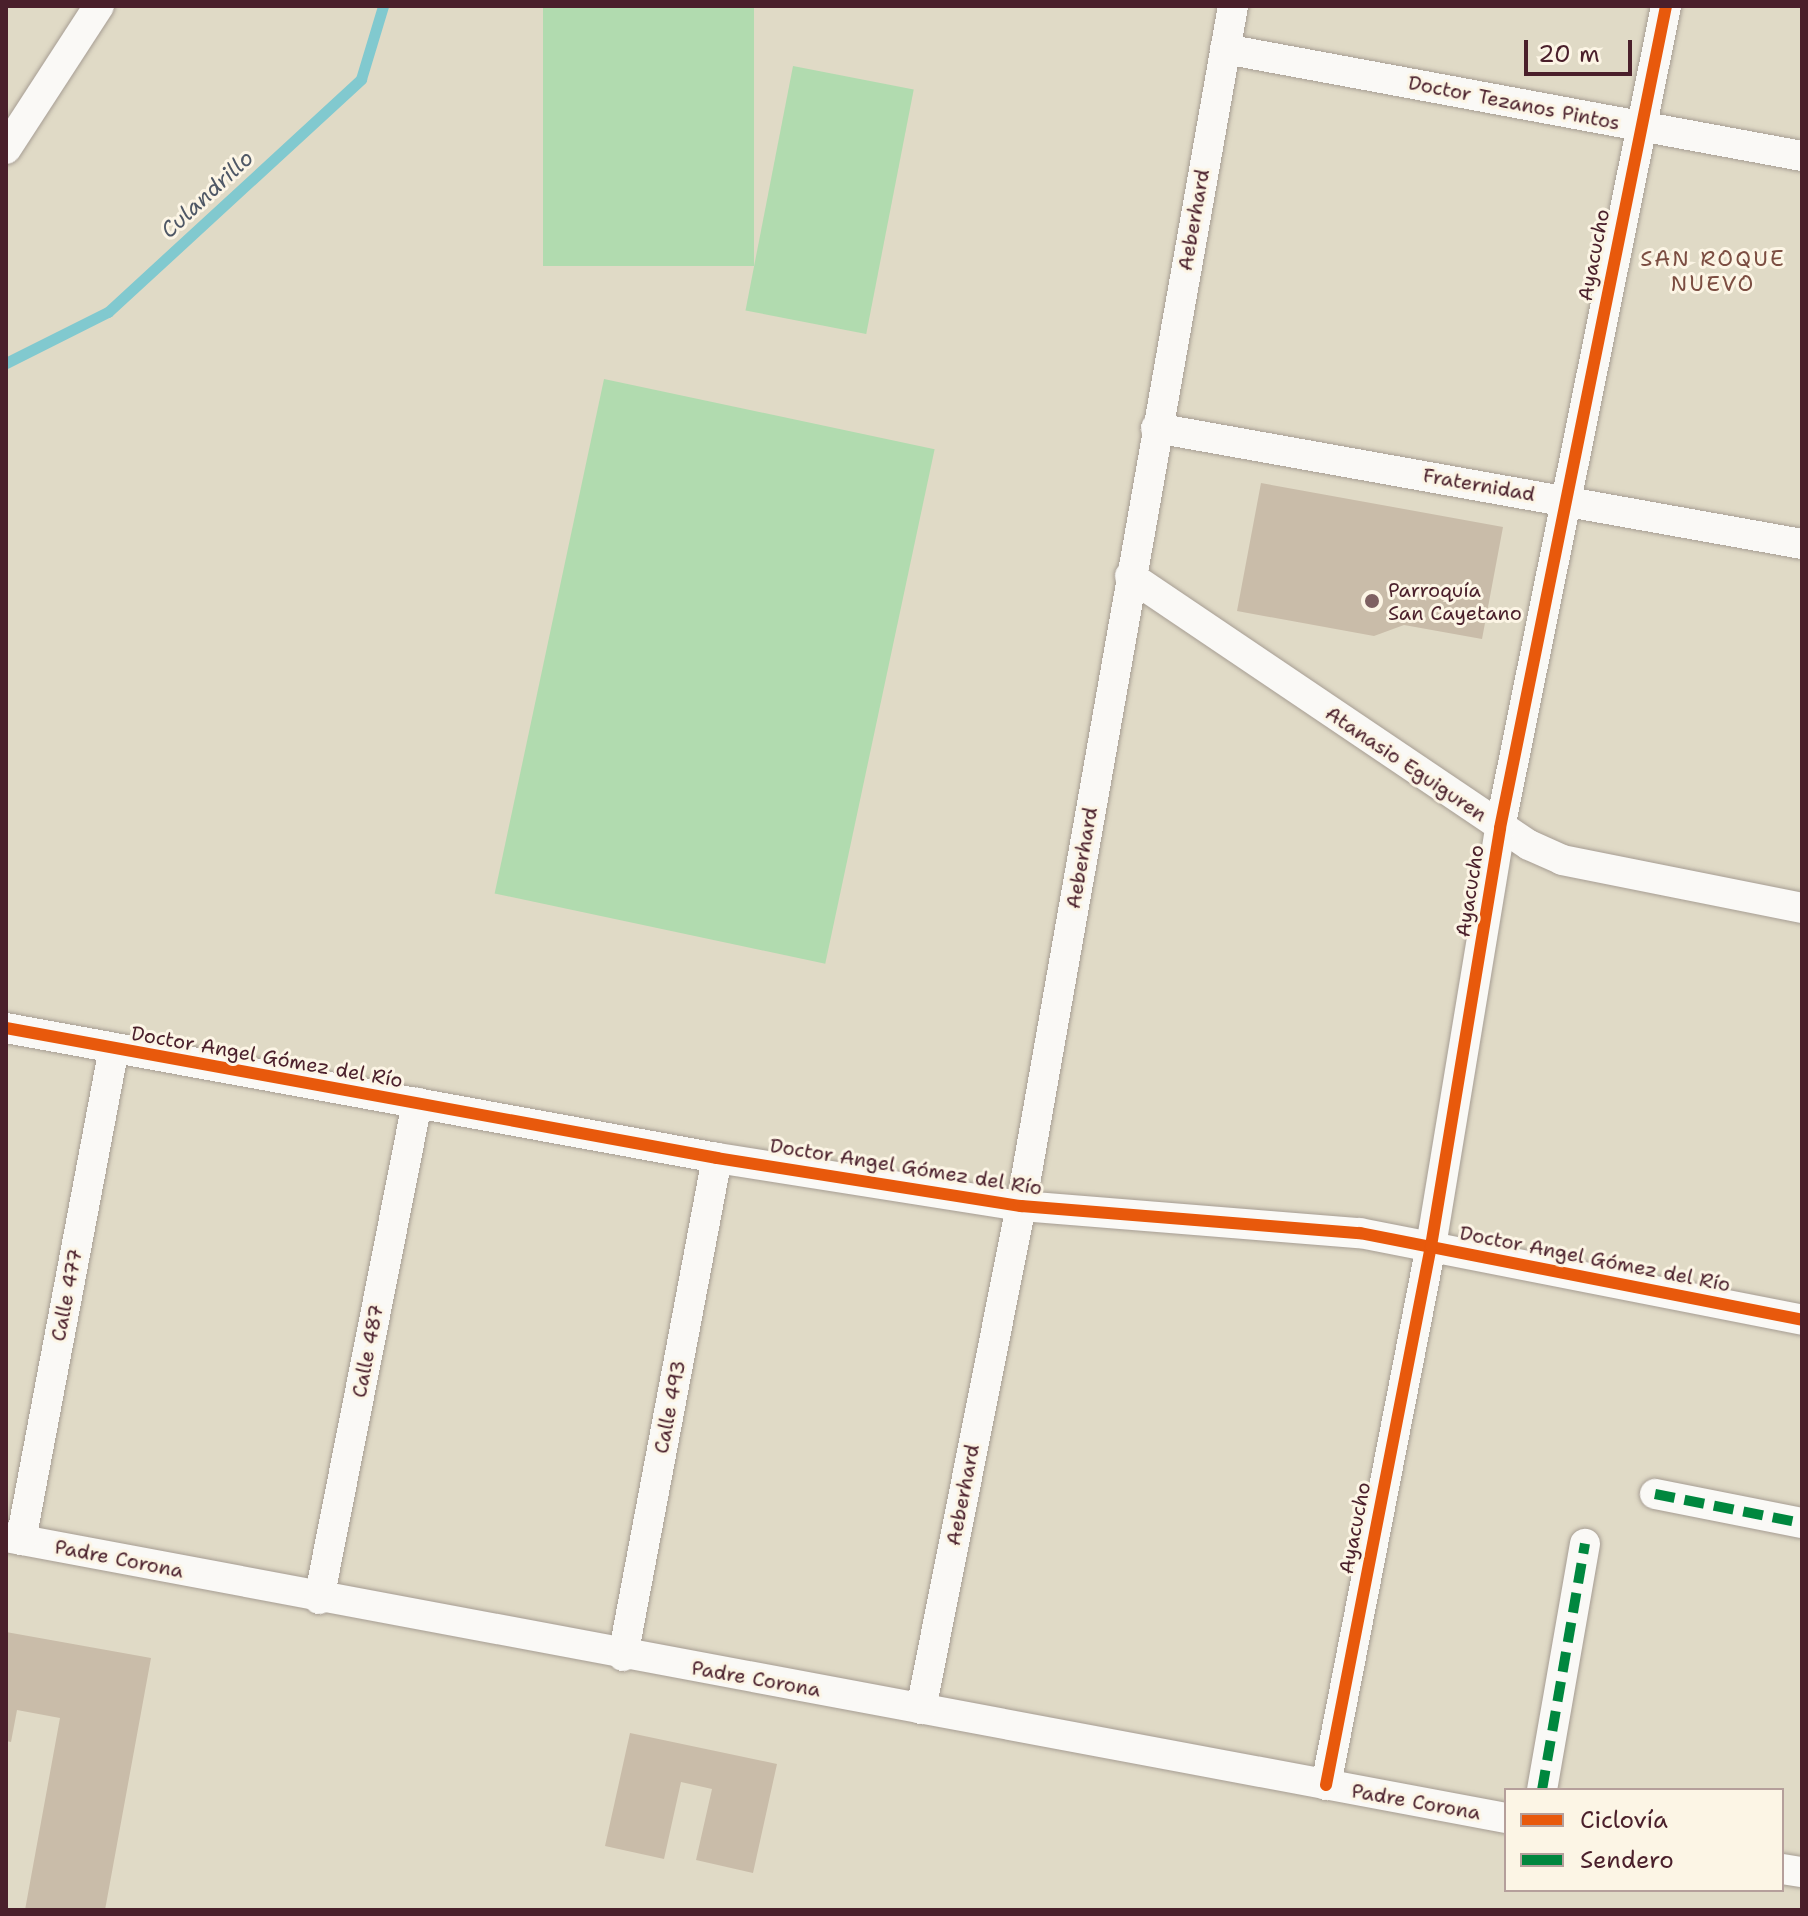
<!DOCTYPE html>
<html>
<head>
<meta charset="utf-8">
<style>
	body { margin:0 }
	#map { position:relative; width:1808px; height:1916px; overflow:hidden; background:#e0dac6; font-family:"Shantell Sans",sans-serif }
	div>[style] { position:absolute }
	.green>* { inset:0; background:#b1dbaf; transform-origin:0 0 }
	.stream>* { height:11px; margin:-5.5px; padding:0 5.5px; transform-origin:5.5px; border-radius:5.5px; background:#81c9cf }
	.building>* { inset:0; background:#c9bca9 }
	.roads { filter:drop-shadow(0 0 2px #a69d93) drop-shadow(0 0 2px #a69d93) }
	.minor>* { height:30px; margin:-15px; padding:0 15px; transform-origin:15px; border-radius:15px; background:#faf9f6 }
	.quiet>* { height:10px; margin-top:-5px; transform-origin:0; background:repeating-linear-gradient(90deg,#00873e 0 20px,transparent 0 30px) }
	.cycleway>* { height:12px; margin:-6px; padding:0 6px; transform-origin:6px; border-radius:6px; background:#e8590c }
	.dots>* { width:22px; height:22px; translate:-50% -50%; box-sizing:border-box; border:4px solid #fcf5e5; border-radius:50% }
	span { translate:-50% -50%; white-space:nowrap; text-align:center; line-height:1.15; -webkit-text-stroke:6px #fcf5e5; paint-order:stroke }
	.street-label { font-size:20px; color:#4a1f2b }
	.poi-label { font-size:20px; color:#4a1f2b }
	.left { translate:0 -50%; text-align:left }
	.water-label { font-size:22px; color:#4f5866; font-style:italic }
	.neighbourhood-label { font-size:22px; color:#7c4e42; letter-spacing:2px }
	.frame { position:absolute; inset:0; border:8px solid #4a1f2b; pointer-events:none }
	.legend { position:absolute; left:1504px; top:1788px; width:280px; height:104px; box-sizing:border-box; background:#fcf5e5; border:2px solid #b59f9b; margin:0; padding:10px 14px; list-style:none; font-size:24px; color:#4a1f2b }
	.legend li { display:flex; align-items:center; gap:16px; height:40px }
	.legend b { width:40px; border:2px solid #b59f9b }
	.scale { position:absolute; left:1524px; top:40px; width:108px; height:36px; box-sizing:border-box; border:4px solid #4a1f2b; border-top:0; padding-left:10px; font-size:24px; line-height:28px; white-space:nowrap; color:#4a1f2b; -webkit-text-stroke:6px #fcf5e5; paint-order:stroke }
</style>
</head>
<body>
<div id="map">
	<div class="green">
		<i style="left:543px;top:6px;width:211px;height:260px"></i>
		<i style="left:793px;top:66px;width:123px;height:249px;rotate:11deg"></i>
		<i style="left:604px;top:379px;width:338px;height:526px;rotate:12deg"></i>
	</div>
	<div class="stream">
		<i style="left:6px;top:363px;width:114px;rotate:-26.6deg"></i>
		<i style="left:108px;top:312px;width:344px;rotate:-42.6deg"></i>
		<i style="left:361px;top:79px;width:76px;rotate:-73.2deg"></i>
	</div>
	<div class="building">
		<i style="clip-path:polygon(1261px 483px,1503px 527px,1482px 639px,1404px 625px,1374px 636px,1237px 611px)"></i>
		<i style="clip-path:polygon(6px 1632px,151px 1658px,105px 1910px,25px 1910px,60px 1718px,17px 1710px,11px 1742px,6px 1741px)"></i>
		<i style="clip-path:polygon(630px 1733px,777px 1764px,753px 1873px,696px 1860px,712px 1789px,681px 1782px,664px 1859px,605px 1846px)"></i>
	</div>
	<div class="roads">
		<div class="minor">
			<i style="left:1225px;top:49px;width:587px;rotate:10.51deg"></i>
			<i style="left:6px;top:149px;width:171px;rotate:-57deg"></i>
			<i style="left:1156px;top:428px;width:656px;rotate:10.18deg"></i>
			<i style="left:1130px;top:576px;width:481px;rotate:34deg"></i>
			<i style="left:1529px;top:845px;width:36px;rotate:24deg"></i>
			<i style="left:1562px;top:860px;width:245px;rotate:11.3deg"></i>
			<i style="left:6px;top:1028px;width:723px;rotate:10.36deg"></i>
			<i style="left:717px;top:1158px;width:308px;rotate:9deg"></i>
			<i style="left:1021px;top:1206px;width:340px;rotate:4.6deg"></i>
			<i style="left:1360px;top:1233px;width:450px;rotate:11.1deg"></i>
			<i style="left:1655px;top:1494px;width:150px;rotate:11.2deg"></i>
			<i style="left:6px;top:1537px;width:1526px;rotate:10.61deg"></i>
			<i style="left:21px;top:1540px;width:498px;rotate:-79.3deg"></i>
			<i style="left:319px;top:1599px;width:506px;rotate:-78.82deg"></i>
			<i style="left:623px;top:1656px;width:507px;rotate:-79.31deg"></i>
			<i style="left:921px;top:1709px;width:513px;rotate:-78.76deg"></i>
			<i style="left:1021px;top:1206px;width:1219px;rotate:-79.98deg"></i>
			<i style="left:1326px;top:1785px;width:549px;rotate:-78.98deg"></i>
			<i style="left:1431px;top:1246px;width:424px;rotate:-80.6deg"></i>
			<i style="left:1500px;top:828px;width:839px;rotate:-78.58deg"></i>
			<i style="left:1542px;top:1790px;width:250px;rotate:-80.1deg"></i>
			<i style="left:1782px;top:1869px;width:20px;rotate:9deg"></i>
		</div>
	</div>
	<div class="quiet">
		<i style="left:1655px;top:1494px;width:150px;rotate:11.2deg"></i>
		<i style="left:1542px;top:1790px;width:250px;rotate:-80.1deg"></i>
	</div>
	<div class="cycleway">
		<i style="left:6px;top:1028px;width:723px;rotate:10.36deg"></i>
		<i style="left:717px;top:1158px;width:308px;rotate:9deg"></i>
		<i style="left:1021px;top:1206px;width:340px;rotate:4.6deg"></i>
		<i style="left:1360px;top:1233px;width:450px;rotate:11.1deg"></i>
		<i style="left:1326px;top:1785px;width:549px;rotate:-78.98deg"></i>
		<i style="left:1431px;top:1246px;width:424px;rotate:-80.6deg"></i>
		<i style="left:1500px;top:828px;width:839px;rotate:-78.58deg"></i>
	</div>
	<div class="dots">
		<i style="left:1372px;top:601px;background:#7e6061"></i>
	</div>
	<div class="street-label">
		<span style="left:1514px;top:103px;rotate:11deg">Doctor Tezanos Pintos</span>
		<span style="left:1194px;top:220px;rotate:-80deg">Aeberhard</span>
		<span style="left:1594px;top:255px;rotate:-79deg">Ayacucho</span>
		<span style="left:1479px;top:485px;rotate:10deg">Fraternidad</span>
		<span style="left:1406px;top:764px;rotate:34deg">Atanasio Eguiguren</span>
		<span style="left:1082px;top:858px;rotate:-80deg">Aeberhard</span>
		<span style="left:1470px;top:891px;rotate:-81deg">Ayacucho</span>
		<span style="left:267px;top:1057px;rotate:10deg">Doctor Angel Gómez del Río</span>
		<span style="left:906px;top:1167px;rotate:9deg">Doctor Angel Gómez del Río</span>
		<span style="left:1595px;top:1259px;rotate:11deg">Doctor Angel Gómez del Río</span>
		<span style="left:67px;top:1295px;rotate:-79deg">Calle 477</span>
		<span style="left:368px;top:1351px;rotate:-79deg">Calle 487</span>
		<span style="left:670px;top:1407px;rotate:-79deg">Calle 493</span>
		<span style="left:963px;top:1495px;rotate:-79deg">Aeberhard</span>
		<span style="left:1355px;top:1528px;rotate:-79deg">Ayacucho</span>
		<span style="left:119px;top:1559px;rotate:11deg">Padre Corona</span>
		<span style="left:756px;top:1679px;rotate:10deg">Padre Corona</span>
		<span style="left:1416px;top:1802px;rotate:10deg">Padre Corona</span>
	</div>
	<div class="poi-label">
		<span class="left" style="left:1388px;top:602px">Parroquía<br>San Cayetano</span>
	</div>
	<div class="water-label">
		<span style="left:207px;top:194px;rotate:-43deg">Culandrillo</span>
	</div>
	<div class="neighbourhood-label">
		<span style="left:1713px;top:271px">SAN ROQUE<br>NUEVO</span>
	</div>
	<div class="frame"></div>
	<ul class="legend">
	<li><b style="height:10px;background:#e8590c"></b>Ciclovía</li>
	<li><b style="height:10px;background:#00873e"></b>Sendero</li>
	</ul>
	<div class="scale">20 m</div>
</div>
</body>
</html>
